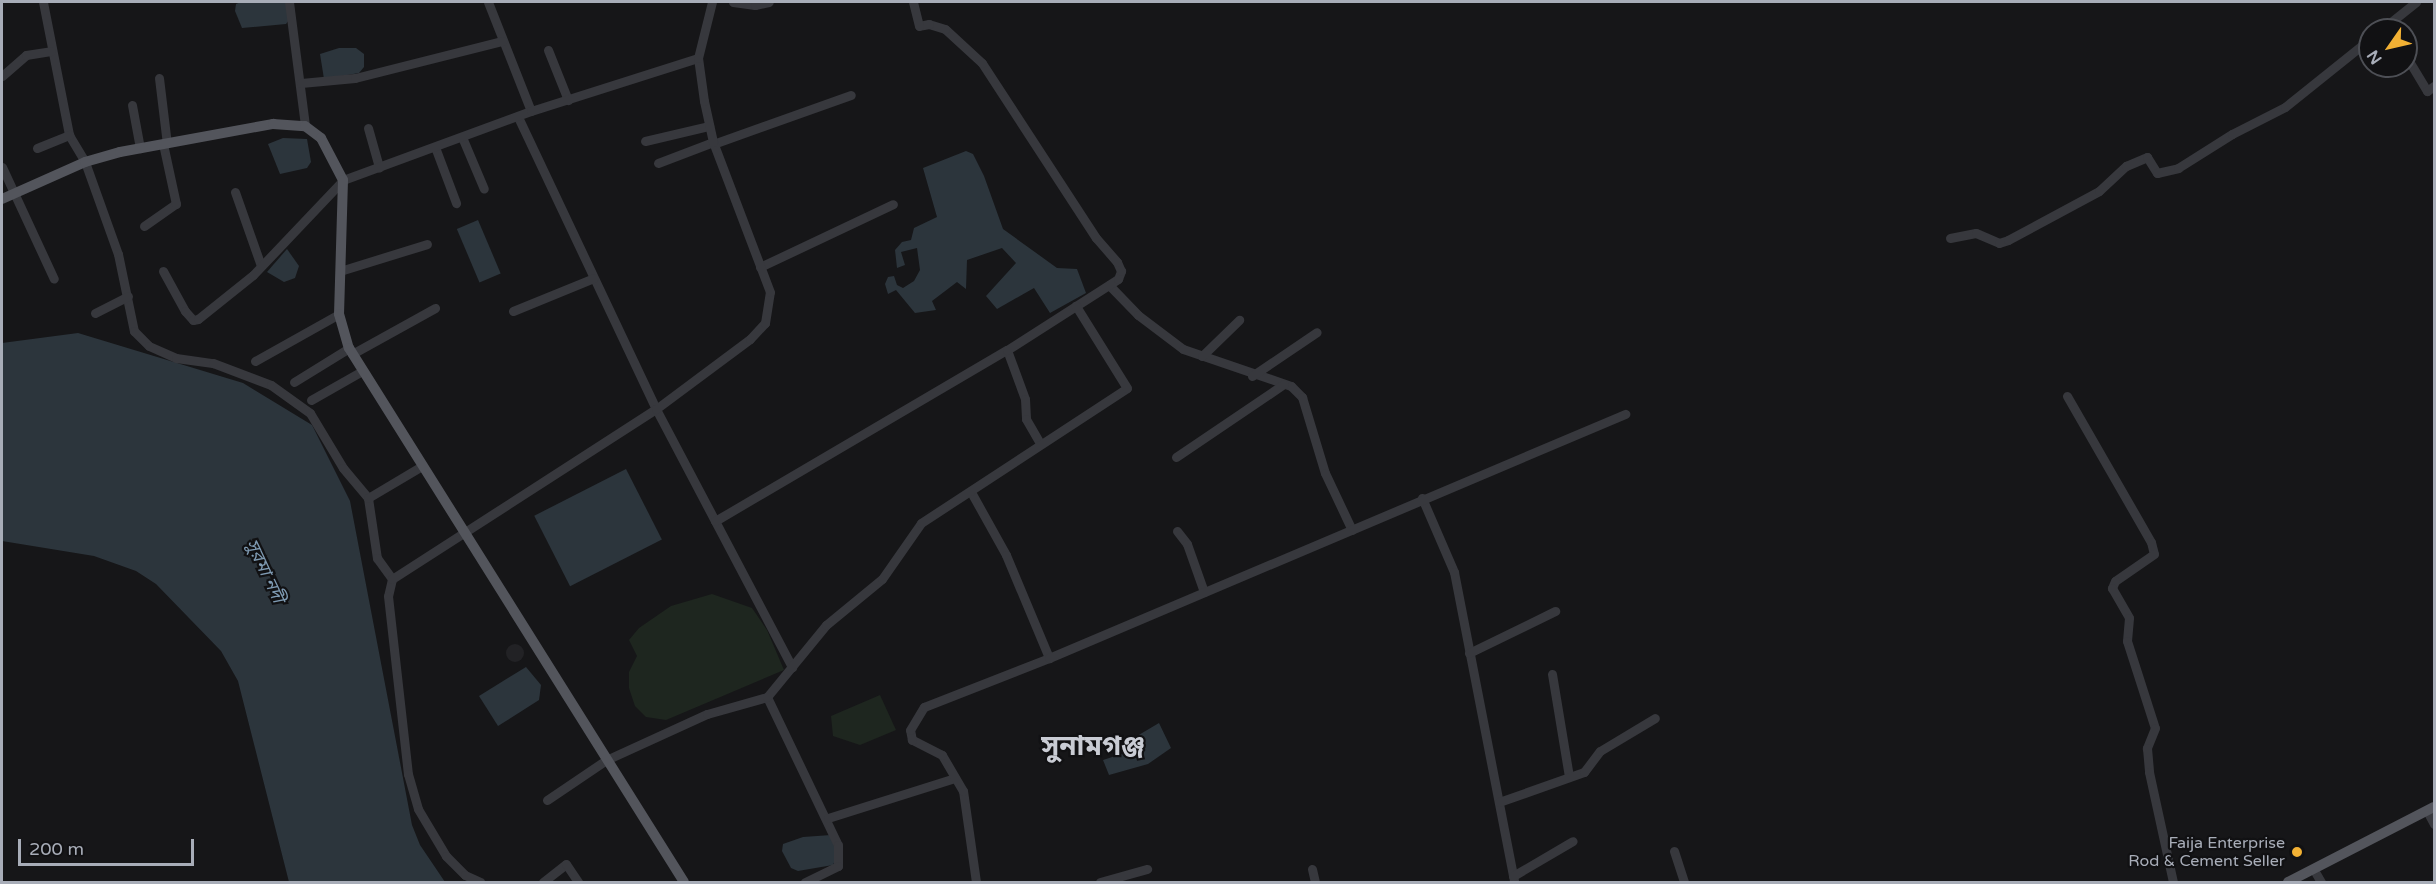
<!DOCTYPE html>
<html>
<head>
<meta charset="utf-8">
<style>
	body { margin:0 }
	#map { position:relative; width:2436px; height:884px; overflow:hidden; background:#161618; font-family:"Varela Round","Noto Sans Bengali",sans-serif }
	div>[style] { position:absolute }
	.built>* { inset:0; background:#222225 }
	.round { border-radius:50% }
	.green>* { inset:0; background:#1e261f }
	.water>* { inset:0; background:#2c353c; transform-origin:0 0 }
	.minor>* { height:9px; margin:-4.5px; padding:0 4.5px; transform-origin:4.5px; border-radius:4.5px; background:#37383d }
	.major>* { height:10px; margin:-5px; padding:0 5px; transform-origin:5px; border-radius:5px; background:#53555c }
	.dots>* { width:16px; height:16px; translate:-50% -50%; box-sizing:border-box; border:3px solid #111113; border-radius:50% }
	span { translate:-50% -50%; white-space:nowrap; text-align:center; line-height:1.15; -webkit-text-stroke:4.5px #111113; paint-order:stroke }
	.poi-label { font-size:16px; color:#a8adb8 }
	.right { translate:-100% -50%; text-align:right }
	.water-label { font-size:18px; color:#7f9bb3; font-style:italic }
	.town-label { font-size:28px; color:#c9ccd4; font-weight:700 }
	.frame { position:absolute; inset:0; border:3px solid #a8adb8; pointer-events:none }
	.north { position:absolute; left:2358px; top:18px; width:60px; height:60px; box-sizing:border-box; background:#111113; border:2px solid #4d4f55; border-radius:50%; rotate:236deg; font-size:16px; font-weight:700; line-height:24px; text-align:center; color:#a8adb8 }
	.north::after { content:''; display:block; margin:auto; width:21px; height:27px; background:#f2b134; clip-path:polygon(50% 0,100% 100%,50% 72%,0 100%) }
	.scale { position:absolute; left:18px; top:839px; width:176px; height:27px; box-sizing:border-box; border:3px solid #a8adb8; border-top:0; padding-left:8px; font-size:18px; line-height:21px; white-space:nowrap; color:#a8adb8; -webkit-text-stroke:4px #111113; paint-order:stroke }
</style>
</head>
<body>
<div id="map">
	<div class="built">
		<i class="round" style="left:506px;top:644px;width:18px;height:18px"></i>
	</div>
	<div class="green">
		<i style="clip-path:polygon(712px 594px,752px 608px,767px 630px,784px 670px,666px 720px,646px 717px,635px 706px,629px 688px,629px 672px,637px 656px,629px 640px,639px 628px,671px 606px)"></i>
		<i style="clip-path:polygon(880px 695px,896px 730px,860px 745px,833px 736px,831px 716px)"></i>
	</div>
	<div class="water">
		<i style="clip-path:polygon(241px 2px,293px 2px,295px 12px,286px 24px,242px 28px,235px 11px,236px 4px)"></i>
		<i style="clip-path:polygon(339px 48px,356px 48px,364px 54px,364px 67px,359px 73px,324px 79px,320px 54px)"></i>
		<i style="clip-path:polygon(283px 138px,307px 139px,311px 162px,307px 168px,280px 174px,268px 144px)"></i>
		<i style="clip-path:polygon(966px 151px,973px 154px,984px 176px,1003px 229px,1057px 268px,1077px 269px,1086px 293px,1050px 313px,1034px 288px,997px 309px,986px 296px,1016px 263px,1002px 248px,967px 260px,966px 289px,957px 282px,932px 301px,936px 310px,915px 313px,896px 290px,888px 294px,885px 284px,888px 277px,894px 276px,897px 285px,903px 288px,914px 281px,920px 270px,917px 248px,901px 252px,905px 265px,897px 268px,895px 250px,902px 242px,911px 240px,914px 228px,937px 217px,923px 168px)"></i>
		<i style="left:478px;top:220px;width:58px;height:23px;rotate:67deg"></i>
		<i style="clip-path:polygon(287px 249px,299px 266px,295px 278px,284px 282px,267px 272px)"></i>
		<i style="clip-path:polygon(78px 333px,243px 383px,312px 425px,350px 501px,412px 825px,420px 845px,445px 882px,289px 882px,238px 681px,221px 651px,156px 584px,136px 571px,94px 556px,2px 541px,2px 343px)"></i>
		<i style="left:626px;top:469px;width:79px;height:103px;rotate:63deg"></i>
		<i style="clip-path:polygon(526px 667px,541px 685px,539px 700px,498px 726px,479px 696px)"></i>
		<i style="clip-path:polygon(1159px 723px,1171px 748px,1148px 764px,1109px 775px,1103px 760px,1140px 748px,1137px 736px)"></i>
		<i style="clip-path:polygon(831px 835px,837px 856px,833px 865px,798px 871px,791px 868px,782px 851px,783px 844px,803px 837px)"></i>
	</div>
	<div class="minor">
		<i style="left:43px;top:2px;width:136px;rotate:78.9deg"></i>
		<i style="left:69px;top:135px;width:31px;rotate:59deg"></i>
		<i style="left:85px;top:162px;width:98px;rotate:70.3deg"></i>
		<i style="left:118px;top:254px;width:79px;rotate:78.3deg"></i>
		<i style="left:134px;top:331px;width:21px;rotate:45deg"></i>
		<i style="left:149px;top:346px;width:30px;rotate:24deg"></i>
		<i style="left:176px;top:358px;width:37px;rotate:8deg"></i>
		<i style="left:213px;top:363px;width:62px;rotate:20.8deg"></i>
		<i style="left:271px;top:385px;width:48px;rotate:35.7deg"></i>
		<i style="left:310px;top:413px;width:64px;rotate:59deg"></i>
		<i style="left:343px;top:468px;width:39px;rotate:50deg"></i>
		<i style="left:368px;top:498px;width:61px;rotate:81.5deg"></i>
		<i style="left:377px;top:558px;width:26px;rotate:54deg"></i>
		<i style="left:392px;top:579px;width:17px;rotate:103deg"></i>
		<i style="left:388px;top:596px;width:179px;rotate:83.6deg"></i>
		<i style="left:408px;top:774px;width:36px;rotate:74deg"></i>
		<i style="left:418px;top:809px;width:55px;rotate:59.2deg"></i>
		<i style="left:446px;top:856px;width:27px;rotate:45deg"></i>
		<i style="left:465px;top:875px;width:17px;rotate:25deg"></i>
		<i style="left:289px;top:2px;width:125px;rotate:82.6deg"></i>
		<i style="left:488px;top:2px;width:117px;rotate:68.5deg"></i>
		<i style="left:733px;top:2px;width:22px;rotate:8deg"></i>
		<i style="left:755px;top:5px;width:14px;rotate:-12deg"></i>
		<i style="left:2381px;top:30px;width:45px;rotate:-38.7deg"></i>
		<i style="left:548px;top:50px;width:54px;rotate:68.2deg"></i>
		<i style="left:2406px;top:56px;width:41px;rotate:59deg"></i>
		<i style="left:2427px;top:91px;width:9px;rotate:-36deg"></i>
		<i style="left:2px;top:76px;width:32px;rotate:-41deg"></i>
		<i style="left:26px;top:55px;width:25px;rotate:-9deg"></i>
		<i style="left:159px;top:78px;width:66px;rotate:83.1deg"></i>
		<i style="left:301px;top:83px;width:54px;rotate:-5.3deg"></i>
		<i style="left:355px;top:78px;width:152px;rotate:-14.1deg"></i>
		<i style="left:132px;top:105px;width:44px;rotate:79.5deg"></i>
		<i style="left:518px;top:117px;width:323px;rotate:64.7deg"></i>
		<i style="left:656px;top:409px;width:292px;rotate:62.2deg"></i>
		<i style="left:368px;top:128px;width:41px;rotate:74.2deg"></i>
		<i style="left:462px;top:137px;width:56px;rotate:67.1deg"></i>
		<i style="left:645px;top:141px;width:66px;rotate:-13.2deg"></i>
		<i style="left:716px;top:143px;width:143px;rotate:-19.6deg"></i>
		<i style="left:435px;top:147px;width:60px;rotate:69.4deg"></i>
		<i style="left:37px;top:148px;width:35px;rotate:-22deg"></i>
		<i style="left:658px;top:163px;width:59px;rotate:-20.9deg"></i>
		<i style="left:2px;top:167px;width:123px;rotate:65.1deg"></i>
		<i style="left:235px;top:192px;width:78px;rotate:70.6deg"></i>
		<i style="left:144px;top:226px;width:39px;rotate:-35deg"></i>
		<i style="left:176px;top:204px;width:61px;rotate:-102.2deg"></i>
		<i style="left:1950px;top:238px;width:26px;rotate:-11deg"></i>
		<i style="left:1976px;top:233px;width:25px;rotate:23deg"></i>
		<i style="left:1999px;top:243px;width:9px;rotate:-18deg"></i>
		<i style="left:2008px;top:240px;width:103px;rotate:-28.3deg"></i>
		<i style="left:2099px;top:191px;width:37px;rotate:-43deg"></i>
		<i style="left:2126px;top:166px;width:23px;rotate:-23deg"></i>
		<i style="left:2147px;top:157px;width:19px;rotate:58deg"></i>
		<i style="left:2157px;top:173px;width:22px;rotate:-13deg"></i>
		<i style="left:2178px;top:168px;width:64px;rotate:-32.2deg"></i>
		<i style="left:2232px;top:134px;width:59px;rotate:-27deg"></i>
		<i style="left:2285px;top:107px;width:109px;rotate:-38.7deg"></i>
		<i style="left:760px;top:267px;width:147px;rotate:-25.3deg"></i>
		<i style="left:163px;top:271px;width:46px;rotate:61.2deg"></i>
		<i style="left:185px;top:311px;width:12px;rotate:48deg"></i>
		<i style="left:193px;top:320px;width:5px;rotate:-11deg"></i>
		<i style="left:198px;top:319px;width:70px;rotate:-38.7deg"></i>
		<i style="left:253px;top:275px;width:131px;rotate:-46.5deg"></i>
		<i style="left:343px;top:180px;width:200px;rotate:-20.2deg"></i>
		<i style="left:531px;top:111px;width:175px;rotate:-17.6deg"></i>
		<i style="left:340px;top:271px;width:91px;rotate:-17.2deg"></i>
		<i style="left:1109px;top:285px;width:42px;rotate:46deg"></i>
		<i style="left:1138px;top:315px;width:56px;rotate:37.1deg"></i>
		<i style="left:1183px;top:349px;width:114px;rotate:18.9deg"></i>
		<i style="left:1291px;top:386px;width:16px;rotate:45deg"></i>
		<i style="left:1302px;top:397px;width:79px;rotate:73.2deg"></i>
		<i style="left:1325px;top:473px;width:63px;rotate:64.7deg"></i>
		<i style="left:513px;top:311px;width:87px;rotate:-22.2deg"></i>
		<i style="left:95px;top:313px;width:37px;rotate:-27deg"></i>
		<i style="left:1007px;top:350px;width:52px;rotate:69.8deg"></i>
		<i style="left:1025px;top:399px;width:20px;rotate:87deg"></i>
		<i style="left:1026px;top:419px;width:28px;rotate:60deg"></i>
		<i style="left:352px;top:354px;width:95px;rotate:-29deg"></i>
		<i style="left:1202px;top:356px;width:52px;rotate:-44.2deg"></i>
		<i style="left:255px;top:361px;width:96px;rotate:-29.2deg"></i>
		<i style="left:1252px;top:376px;width:78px;rotate:-34.1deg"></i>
		<i style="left:294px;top:382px;width:65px;rotate:-31.7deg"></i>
		<i style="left:2067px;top:396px;width:168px;rotate:60.1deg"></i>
		<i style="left:2151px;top:542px;width:12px;rotate:76deg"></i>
		<i style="left:2154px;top:554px;width:47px;rotate:145.3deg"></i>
		<i style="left:2115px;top:581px;width:8px;rotate:113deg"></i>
		<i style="left:2112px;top:588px;width:34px;rotate:60deg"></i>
		<i style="left:2129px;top:618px;width:23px;rotate:95deg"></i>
		<i style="left:2127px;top:641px;width:91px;rotate:72.2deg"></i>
		<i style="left:2155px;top:728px;width:22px;rotate:112deg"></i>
		<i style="left:2147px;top:748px;width:24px;rotate:85deg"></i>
		<i style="left:2149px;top:772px;width:113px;rotate:77.7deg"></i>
		<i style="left:311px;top:400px;width:59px;rotate:-29.6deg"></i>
		<i style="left:1176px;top:457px;width:130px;rotate:-34.1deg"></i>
		<i style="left:971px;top:492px;width:72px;rotate:60.9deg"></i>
		<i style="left:1006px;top:555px;width:112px;rotate:67.3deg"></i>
		<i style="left:368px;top:498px;width:61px;rotate:-30.8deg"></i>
		<i style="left:1422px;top:498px;width:81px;rotate:66.6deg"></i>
		<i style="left:1454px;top:572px;width:316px;rotate:79deg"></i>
		<i style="left:715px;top:521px;width:338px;rotate:-30.4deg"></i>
		<i style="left:1007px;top:350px;width:132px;rotate:-32.6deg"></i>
		<i style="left:1118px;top:279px;width:9px;rotate:-69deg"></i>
		<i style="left:1121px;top:271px;width:10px;rotate:-114deg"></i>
		<i style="left:1117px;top:262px;width:32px;rotate:-131deg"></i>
		<i style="left:1096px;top:238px;width:209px;rotate:-123.1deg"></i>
		<i style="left:982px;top:63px;width:50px;rotate:-137.4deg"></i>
		<i style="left:945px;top:29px;width:17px;rotate:-163deg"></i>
		<i style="left:929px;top:24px;width:10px;rotate:169deg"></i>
		<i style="left:919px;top:26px;width:25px;rotate:-104deg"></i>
		<i style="left:1177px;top:531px;width:16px;rotate:52deg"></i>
		<i style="left:1187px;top:544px;width:51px;rotate:70.5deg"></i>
		<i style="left:392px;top:579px;width:314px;rotate:-32.8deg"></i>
		<i style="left:656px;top:409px;width:117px;rotate:-36.7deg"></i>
		<i style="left:750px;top:339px;width:22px;rotate:-47deg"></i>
		<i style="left:765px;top:323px;width:31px;rotate:-81deg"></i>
		<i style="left:770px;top:292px;width:160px;rotate:-110.8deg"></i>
		<i style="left:713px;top:142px;width:42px;rotate:-102.4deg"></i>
		<i style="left:704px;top:101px;width:43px;rotate:-97.9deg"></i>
		<i style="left:698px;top:58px;width:58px;rotate:-76deg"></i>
		<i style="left:1469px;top:653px;width:96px;rotate:-26deg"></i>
		<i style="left:1552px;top:674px;width:104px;rotate:80.6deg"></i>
		<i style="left:767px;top:697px;width:164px;rotate:64.4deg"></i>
		<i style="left:838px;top:845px;width:21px;rotate:90deg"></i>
		<i style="left:838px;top:866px;width:37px;rotate:154deg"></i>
		<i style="left:547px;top:800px;width:71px;rotate:-34.1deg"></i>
		<i style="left:606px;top:760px;width:111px;rotate:-24.5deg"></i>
		<i style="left:707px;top:714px;width:62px;rotate:-15.8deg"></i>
		<i style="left:767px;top:697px;width:93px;rotate:-50.7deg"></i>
		<i style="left:826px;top:625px;width:72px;rotate:-39.4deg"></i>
		<i style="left:882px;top:579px;width:68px;rotate:-55.1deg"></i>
		<i style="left:921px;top:523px;width:246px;rotate:-33.2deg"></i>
		<i style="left:1127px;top:388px;width:97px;rotate:-121.9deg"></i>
		<i style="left:1499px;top:802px;width:90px;rotate:-19.4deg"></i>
		<i style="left:1584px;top:772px;width:26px;rotate:-53deg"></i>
		<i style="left:1600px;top:751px;width:64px;rotate:-31deg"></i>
		<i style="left:2427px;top:811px;width:15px;rotate:62deg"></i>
		<i style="left:828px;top:818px;width:133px;rotate:-17.5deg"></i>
		<i style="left:1674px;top:851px;width:33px;rotate:72deg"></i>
		<i style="left:1312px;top:869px;width:13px;rotate:77deg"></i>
		<i style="left:2314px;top:870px;width:14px;rotate:60deg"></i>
		<i style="left:1513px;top:876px;width:69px;rotate:-30.3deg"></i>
		<i style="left:543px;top:882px;width:29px;rotate:-38deg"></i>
		<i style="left:566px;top:864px;width:22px;rotate:56deg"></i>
		<i style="left:976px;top:882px;width:92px;rotate:-98.1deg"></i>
		<i style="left:963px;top:791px;width:42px;rotate:-120.3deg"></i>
		<i style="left:942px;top:755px;width:34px;rotate:-153deg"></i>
		<i style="left:912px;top:740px;width:10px;rotate:-101deg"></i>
		<i style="left:910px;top:730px;width:27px;rotate:-59deg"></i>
		<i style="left:924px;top:707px;width:134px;rotate:-21.4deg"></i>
		<i style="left:1049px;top:658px;width:626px;rotate:-22.96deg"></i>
		<i style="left:1100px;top:882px;width:49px;rotate:-15.5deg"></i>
	</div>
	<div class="major">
		<i style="left:2px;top:199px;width:91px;rotate:-24deg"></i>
		<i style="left:85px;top:162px;width:36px;rotate:-16deg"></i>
		<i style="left:120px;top:152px;width:156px;rotate:-10.4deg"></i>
		<i style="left:273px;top:124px;width:32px;rotate:4deg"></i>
		<i style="left:305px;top:126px;width:20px;rotate:37deg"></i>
		<i style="left:321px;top:138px;width:47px;rotate:62.4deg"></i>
		<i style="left:343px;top:180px;width:134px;rotate:91.7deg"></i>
		<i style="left:339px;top:314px;width:35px;rotate:74deg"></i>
		<i style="left:349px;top:348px;width:630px;rotate:57.9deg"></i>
		<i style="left:2288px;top:882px;width:164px;rotate:-27.2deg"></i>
	</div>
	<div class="dots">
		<i style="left:2297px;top:852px;background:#f2b134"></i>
	</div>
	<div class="poi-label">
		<span class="right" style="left:2285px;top:852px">Faija Enterprise<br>Rod &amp; Cement Seller</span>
	</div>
	<div class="water-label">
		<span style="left:265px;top:571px;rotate:65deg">সুরমা নদী</span>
	</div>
	<div class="town-label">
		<span style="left:1093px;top:746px">সুনামগঞ্জ</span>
	</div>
	<div class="frame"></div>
	<div class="north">N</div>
	<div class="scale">200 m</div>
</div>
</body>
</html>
